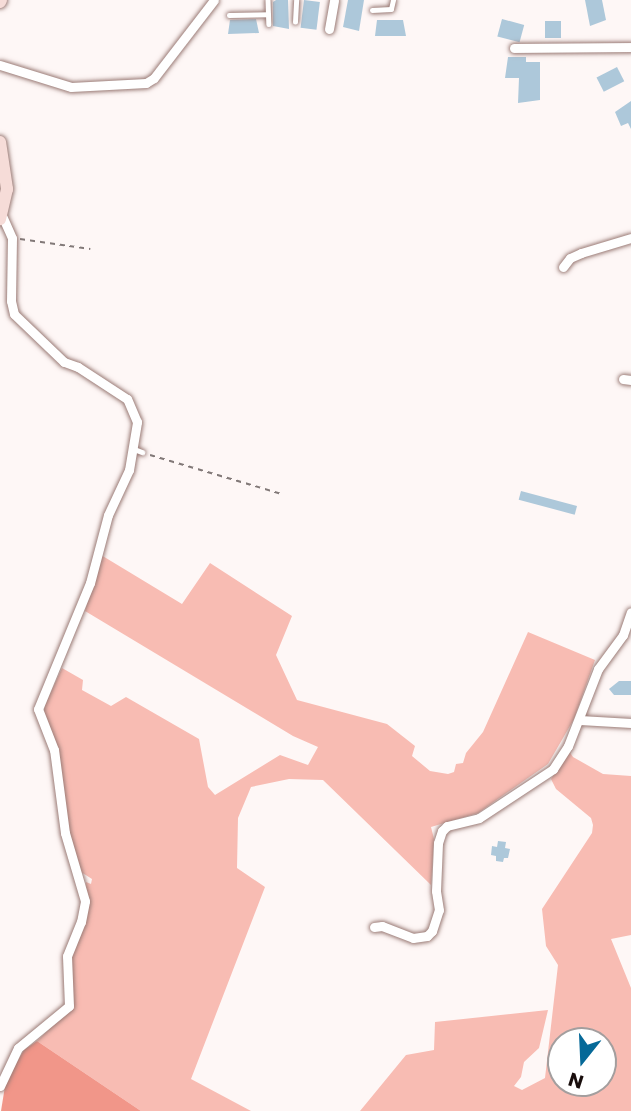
<!DOCTYPE html>
<html>
<head>
<meta charset="utf-8">
<style>
	body { margin:0 }
	#map { position:relative; width:631px; height:1111px; overflow:hidden; background:#fef7f6; font-family:Poppins,sans-serif }
	div>[style] { position:absolute }
	.green>* { inset:0; background:#f8bcb3 }
	.forest>* { inset:0; background:#f19689 }
	.building>* { inset:0; background:#adc8da; transform-origin:0 0 }
	.path>* { height:2px; margin-top:-1px; transform-origin:0; background:repeating-linear-gradient(90deg,#827978 0 5px,transparent 0 10px) }
	.roads { filter:drop-shadow(0 0 2px #9a7b76) drop-shadow(0 0 2px #9a7b76) }
	.lane>* { height:4.5px; margin:-2.25px; padding:0 2.25px; transform-origin:2.25px; border-radius:2.25px; background:#fff }
	.street>* { height:9px; margin:-4.5px; padding:0 4.5px; transform-origin:4.5px; border-radius:4.5px; background:#fff }
	.secondary>* { height:12px; margin:-6px; padding:0 6px; transform-origin:6px; border-radius:6px; background:#f6dcd8 }
	span { translate:-50% -50%; white-space:nowrap; text-align:center; line-height:1.15; -webkit-text-stroke:6px #fff; paint-order:stroke }
	.north { position:absolute; left:547px; top:1027px; width:70px; height:70px; box-sizing:border-box; background:#fff; border:2px solid #a39e9e; border-radius:50%; rotate:198deg; font-size:19px; font-weight:700; line-height:28px; text-align:center; color:#180d0c }
	.north::after { content:''; display:block; margin:auto; width:24px; height:32px; background:#066998; clip-path:polygon(50% 0,100% 100%,50% 72%,0 100%) }
</style>
</head>
<body>
<div id="map">
	<div class="green">
		<i style="clip-path:polygon(101px 555px,182px 604px,210px 563px,292px 616px,276px 655px,297px 700px,387px 724px,415px 746px,412px 756px,430px 771px,448px 774px,454px 772px,456px 764px,463px 763px,466px 753px,483px 732px,528px 632px,595px 660px,574px 719px,548px 764px,478px 813px,431px 827px,434px 839px,431px 885px,323px 780px,289px 779px,251px 787px,238px 818px,237px 868px,265px 887px,191px 1079px,251px 1111px,141px 1111px,37px 1041px,71px 1008px,70px 957px,87px 902px,86px 882px,91px 884px,92px 879px,81px 872px,69px 833px,57px 751px,43px 716px,45px 705px,62px 668px,83px 680px,82px 690px,111px 706px,126px 697px,199px 739px,208px 787px,215px 795px,280px 755px,308px 765px,318px 747px,293px 736px,85px 611px)"></i>
		<i style="clip-path:polygon(evenodd,569px 751px,573px 757px,603px 774px,631px 776px,631px 935px,611px 939px,631px 988px,631px 1111px,360px 1111px,406px 1055px,434px 1050px,435px 1022px,548px 1010px,539px 1048px,524px 1062px,521px 1077px,514px 1086px,522px 1090px,545px 1078px,558px 965px,546px 946px,542px 909px,592px 833px,593px 825px,591px 818px,556px 789px,551px 779px,569px 751px,561px 1041px,603px 1041px,603px 1083px,561px 1083px,561px 1041px)"></i>
	</div>
	<div class="forest">
		<i style="clip-path:polygon(37px 1041px,141px 1111px,1px 1111px,6px 1080px,24px 1050px)"></i>
	</div>
	<div class="building">
		<i style="clip-path:polygon(276px 0,288px 0,289px 29px,273px 26px,273px 2px)"></i>
		<i style="left:304px;top:0;width:16px;height:28px;rotate:7deg"></i>
		<i style="clip-path:polygon(348px 0,364px 0,359px 31px,343px 27px)"></i>
		<i style="clip-path:polygon(585px 0,602px 0,606px 20px,590px 26px)"></i>
		<i style="clip-path:polygon(256px 19px,259px 33px,228px 34px,230px 20px)"></i>
		<i style="left:502px;top:19px;width:23px;height:18px;rotate:15deg"></i>
		<i style="clip-path:polygon(377px 20px,403px 20px,406px 36px,375px 36px)"></i>
		<i style="left:545px;top:21px;width:16px;height:17px"></i>
		<i style="clip-path:polygon(508px 57px,526px 57px,526px 62px,540px 62px,540px 100px,518px 103px,519px 78px,505px 78px)"></i>
		<i style="left:617px;top:67px;width:16px;height:23px;rotate:63deg"></i>
		<i style="clip-path:polygon(631px 101px,631px 129px,628px 123px,621px 126px,615px 112px)"></i>
		<i style="left:521px;top:491px;width:58px;height:9px;rotate:15deg"></i>
		<i style="clip-path:polygon(619px 681px,631px 681px,631px 695px,614px 695px,609px 689px)"></i>
		<i style="clip-path:polygon(498px 841px,506px 842px,505px 848px,510px 849px,508px 858px,504px 858px,503px 862px,496px 861px,496px 856px,491px 855px,492px 846px,497px 847px)"></i>
	</div>
	<div class="path">
		<i style="left:20px;top:239px;width:71px;rotate:8.1deg"></i>
		<i style="left:150px;top:455px;width:138px;rotate:16.5deg"></i>
	</div>
	<div class="roads">
		<div class="lane">
			<i style="left:268px;top:0;width:24px;rotate:88deg"></i>
			<i style="left:372px;top:10px;width:19px;rotate:-3deg"></i>
			<i style="left:391px;top:9px;width:9px;rotate:-77deg"></i>
			<i style="left:229px;top:15px;width:39px;rotate:-1deg"></i>
			<i style="left:295px;top:22px;width:22px;rotate:-87deg"></i>
			<i style="left:134px;top:449px;width:9px;rotate:21deg"></i>
		</div>
		<div class="street">
			<i style="left:329px;top:29px;width:29px;rotate:-80deg"></i>
			<i style="left:514px;top:48px;width:117px;rotate:-0.5deg"></i>
			<i style="left:0;top:65px;width:74px;rotate:17.2deg"></i>
			<i style="left:71px;top:87px;width:75px;rotate:-3.1deg"></i>
			<i style="left:146px;top:83px;width:9px;rotate:-32deg"></i>
			<i style="left:154px;top:78px;width:98px;rotate:-52.4deg"></i>
			<i style="left:563px;top:267px;width:11px;rotate:-52deg"></i>
			<i style="left:570px;top:258px;width:12px;rotate:-24deg"></i>
			<i style="left:581px;top:253px;width:52px;rotate:-16.7deg"></i>
			<i style="left:623px;top:379px;width:8px;rotate:7deg"></i>
			<i style="left:580px;top:720px;width:51px;rotate:3.4deg"></i>
			<i style="left:374px;top:927px;width:8px;rotate:-7deg"></i>
			<i style="left:382px;top:926px;width:33px;rotate:21deg"></i>
			<i style="left:413px;top:938px;width:14px;rotate:-8deg"></i>
			<i style="left:427px;top:936px;width:7px;rotate:-45deg"></i>
			<i style="left:432px;top:931px;width:22px;rotate:-72deg"></i>
			<i style="left:439px;top:910px;width:19px;rotate:-99deg"></i>
			<i style="left:436px;top:891px;width:48px;rotate:-87.6deg"></i>
			<i style="left:438px;top:843px;width:13px;rotate:-72deg"></i>
			<i style="left:442px;top:831px;width:7px;rotate:-45deg"></i>
			<i style="left:447px;top:826px;width:33px;rotate:-14deg"></i>
			<i style="left:479px;top:818px;width:89px;rotate:-33.5deg"></i>
			<i style="left:553px;top:769px;width:27px;rotate:-57deg"></i>
			<i style="left:568px;top:746px;width:83px;rotate:-68.7deg"></i>
			<i style="left:598px;top:669px;width:42px;rotate:-53.7deg"></i>
			<i style="left:623px;top:635px;width:24px;rotate:-71deg"></i>
			<i style="left:0;top:1086px;width:42px;rotate:-64.7deg"></i>
			<i style="left:18px;top:1048px;width:66px;rotate:-39.5deg"></i>
			<i style="left:69px;top:1006px;width:50px;rotate:-92.3deg"></i>
			<i style="left:67px;top:956px;width:37px;rotate:-68deg"></i>
			<i style="left:81px;top:922px;width:21px;rotate:-79deg"></i>
			<i style="left:85px;top:901px;width:71px;rotate:-106.4deg"></i>
			<i style="left:65px;top:833px;width:84px;rotate:-97.5deg"></i>
			<i style="left:54px;top:750px;width:44px;rotate:-111.3deg"></i>
			<i style="left:38px;top:709px;width:136px;rotate:-67.6deg"></i>
			<i style="left:90px;top:583px;width:70px;rotate:-75.2deg"></i>
			<i style="left:108px;top:515px;width:50px;rotate:-65deg"></i>
			<i style="left:129px;top:470px;width:49px;rotate:-80.5deg"></i>
			<i style="left:137px;top:422px;width:25px;rotate:-113deg"></i>
			<i style="left:127px;top:399px;width:59px;rotate:-146.9deg"></i>
			<i style="left:78px;top:367px;width:15px;rotate:-160deg"></i>
			<i style="left:64px;top:362px;width:69px;rotate:-136.2deg"></i>
			<i style="left:14px;top:314px;width:13px;rotate:-103deg"></i>
			<i style="left:11px;top:301px;width:63px;rotate:-89.1deg"></i>
			<i style="left:12px;top:238px;width:24px;rotate:-114deg"></i>
		</div>
		<div class="secondary">
			<i style="left:0;top:2px;width:2px;rotate:-63deg"></i>
			<i style="left:0;top:142px;width:48px;rotate:81.5deg"></i>
			<i style="left:7px;top:189px;width:31px;rotate:103deg"></i>
		</div>
	</div>
	<div class="north">N</div>
</div>
</body>
</html>
